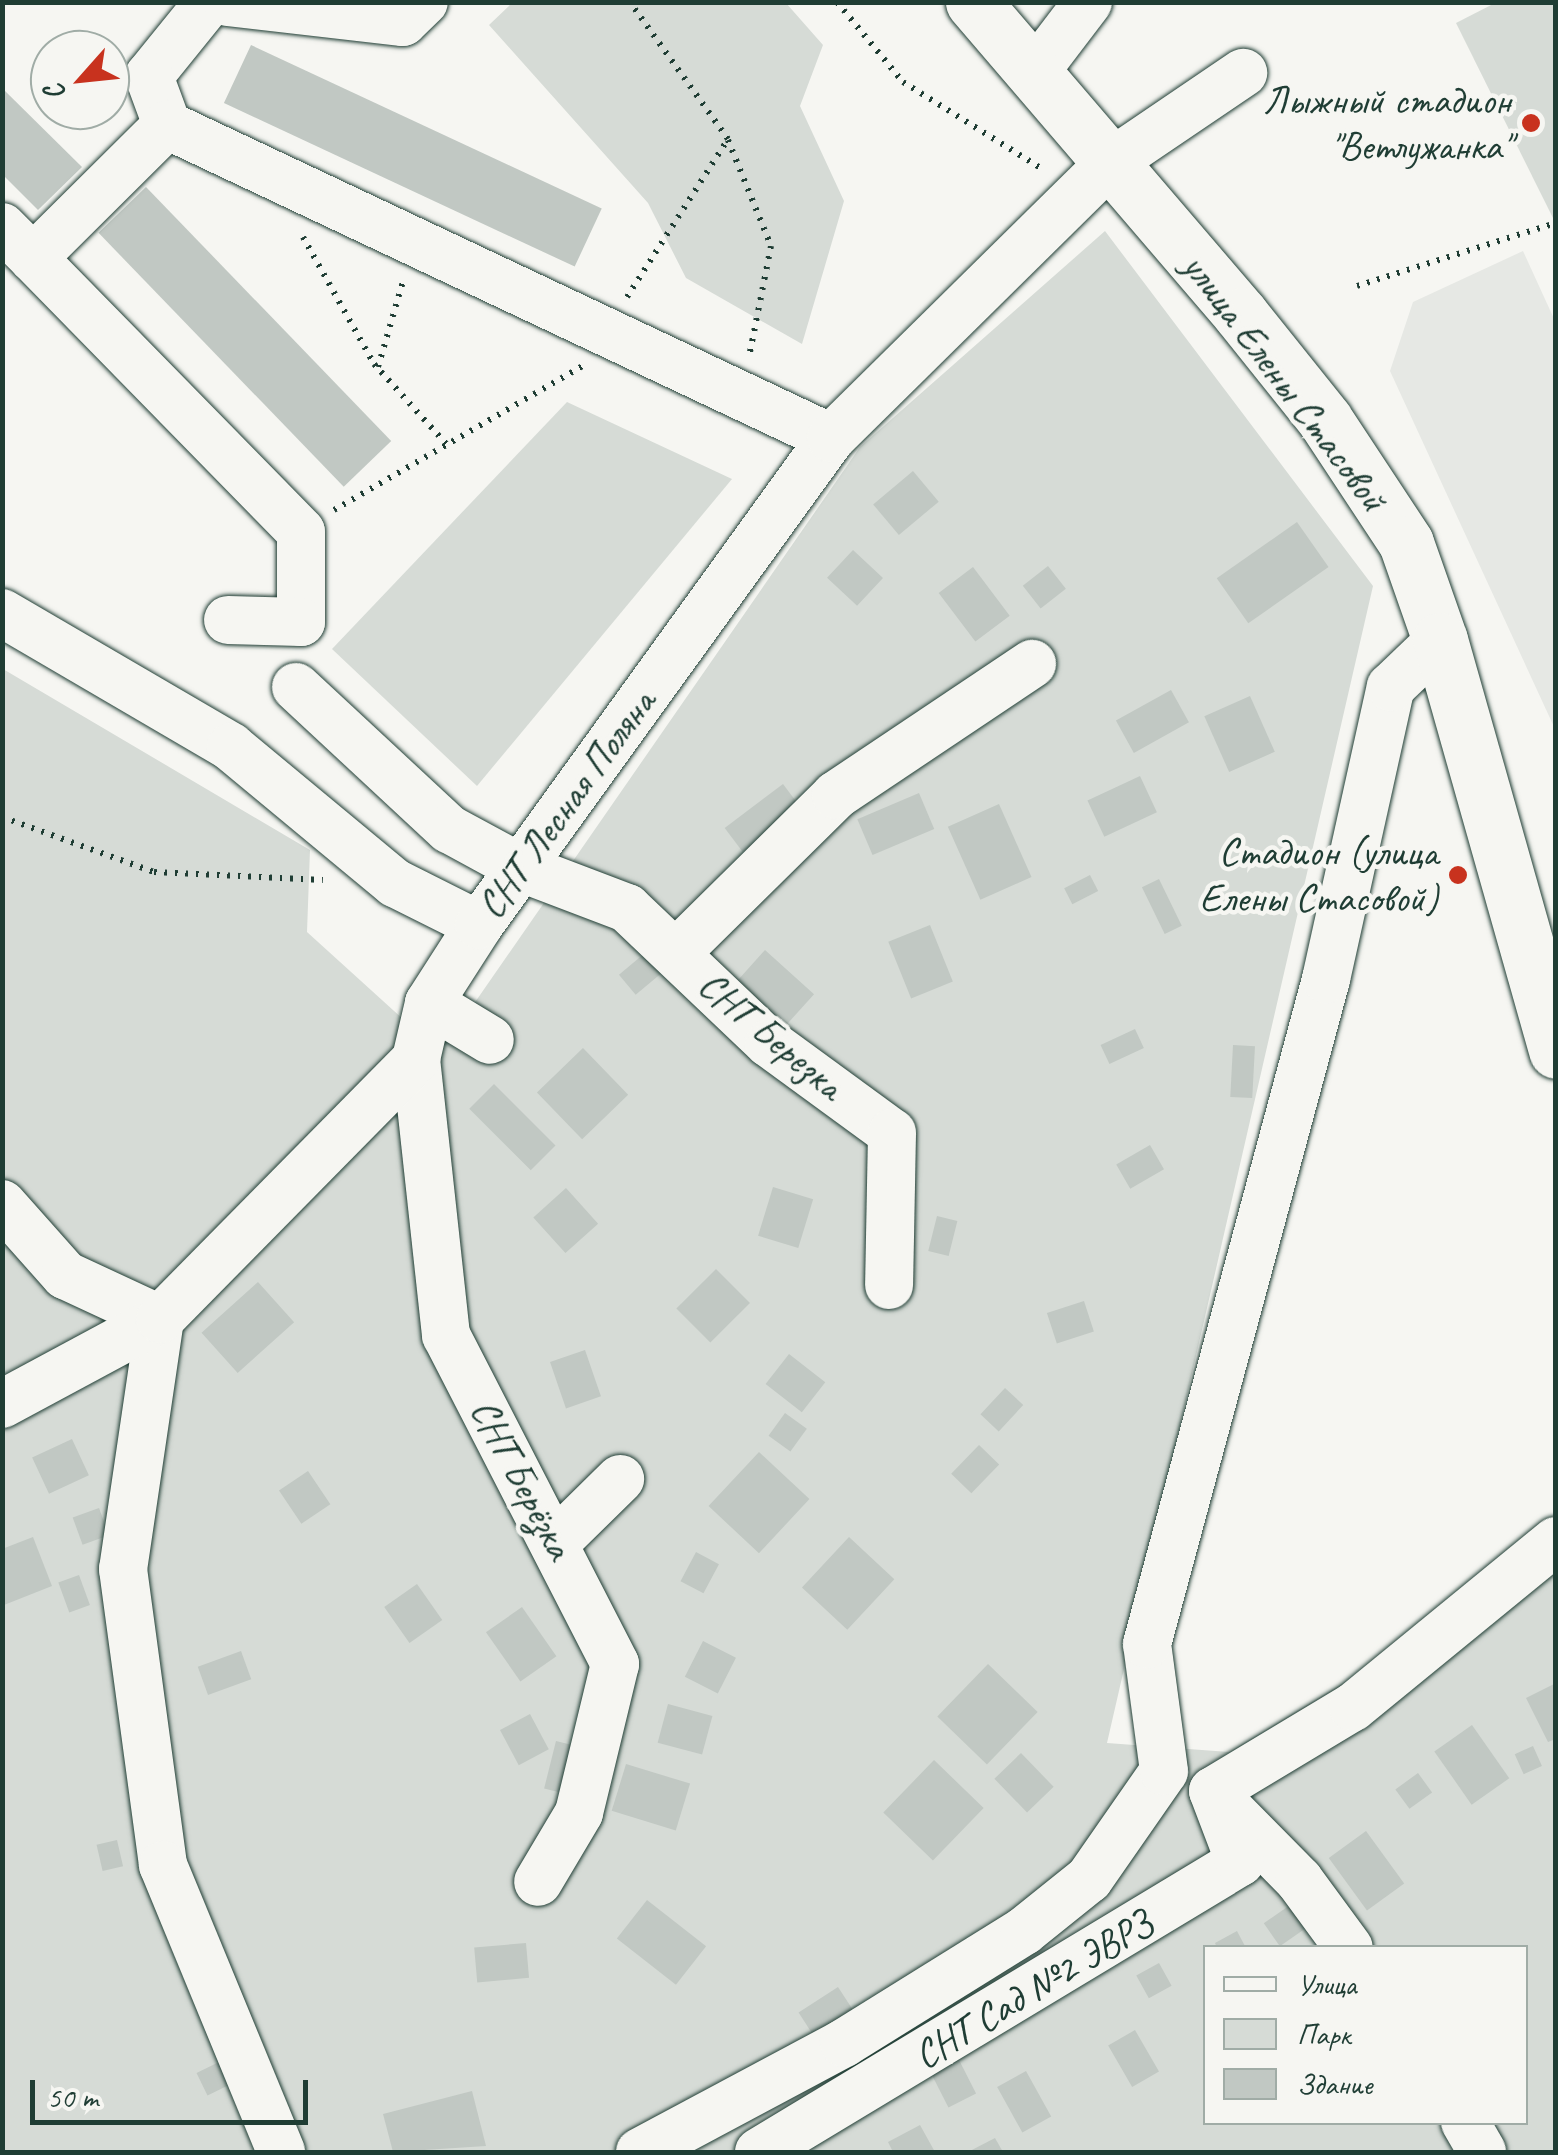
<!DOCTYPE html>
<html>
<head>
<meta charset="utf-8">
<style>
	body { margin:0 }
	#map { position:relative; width:1558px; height:2155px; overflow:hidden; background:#f6f6f2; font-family:Caveat,sans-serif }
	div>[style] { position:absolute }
	.built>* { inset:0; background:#e6e8e4 }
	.green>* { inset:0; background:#d6dbd6 }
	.building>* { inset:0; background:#c1c8c3; transform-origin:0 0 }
	.path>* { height:6px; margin-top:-3px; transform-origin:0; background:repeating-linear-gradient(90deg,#1f3d34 0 2.5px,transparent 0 10.5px) }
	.roads { filter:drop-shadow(0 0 2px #1f3d34) drop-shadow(0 0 2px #1f3d34) }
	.minor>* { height:48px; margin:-24px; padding:0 24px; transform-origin:24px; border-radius:24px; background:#f6f6f2 }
	.major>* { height:55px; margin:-27.5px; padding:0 27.5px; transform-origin:27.5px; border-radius:27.5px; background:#f6f6f2 }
	.dots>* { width:28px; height:28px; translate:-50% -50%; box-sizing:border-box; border:5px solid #f6f6f2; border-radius:50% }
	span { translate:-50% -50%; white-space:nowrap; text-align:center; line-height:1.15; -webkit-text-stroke:9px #f6f6f2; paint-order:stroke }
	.poi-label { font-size:40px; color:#1f3d34 }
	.right { translate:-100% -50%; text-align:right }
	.street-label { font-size:40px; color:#1f3d34 }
	.frame { position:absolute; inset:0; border:5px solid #1f3d34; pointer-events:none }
	.legend { position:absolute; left:1203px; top:1945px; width:325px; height:180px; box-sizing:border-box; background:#f6f6f2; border:2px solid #a0aca6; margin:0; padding:12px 18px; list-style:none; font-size:30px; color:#1f3d34 }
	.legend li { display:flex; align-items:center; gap:20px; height:50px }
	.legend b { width:50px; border:2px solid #a0aca6 }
	.north { position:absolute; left:30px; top:30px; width:100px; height:100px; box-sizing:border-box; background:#f6f6f2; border:2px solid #a0aca6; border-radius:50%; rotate:243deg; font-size:28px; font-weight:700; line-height:40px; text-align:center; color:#1f3d34 }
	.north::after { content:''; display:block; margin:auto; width:35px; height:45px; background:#c8321e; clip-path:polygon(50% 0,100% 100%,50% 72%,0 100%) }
	.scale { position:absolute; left:30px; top:2080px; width:278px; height:45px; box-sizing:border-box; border:5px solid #1f3d34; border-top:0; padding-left:12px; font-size:30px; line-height:35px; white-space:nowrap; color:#1f3d34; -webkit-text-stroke:8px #f6f6f2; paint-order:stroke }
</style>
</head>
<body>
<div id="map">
	<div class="built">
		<i style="clip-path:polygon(1523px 251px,1555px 321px,1555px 729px,1390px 371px,1413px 302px)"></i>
	</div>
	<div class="green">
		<i style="clip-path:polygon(1497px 2px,1555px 3px,1555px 222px,1456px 23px)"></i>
		<i style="clip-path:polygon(512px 3px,786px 3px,823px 45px,800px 106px,844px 201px,802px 344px,686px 278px,648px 203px,489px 25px)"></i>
		<i style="clip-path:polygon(evenodd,1105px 231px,1373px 586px,1107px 1743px,1229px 1752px,1555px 1555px,1555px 2152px,3px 2152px,3px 669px,310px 850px,307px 932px,404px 1020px,453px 1034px,860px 447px,1105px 231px,1206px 1948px,1526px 1948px,1526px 2122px,1206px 2122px,1206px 1948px)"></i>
		<i style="clip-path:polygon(567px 402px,732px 479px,477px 786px,332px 649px)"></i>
	</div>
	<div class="building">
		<i style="left:251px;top:45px;width:387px;height:64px;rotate:25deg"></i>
		<i style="clip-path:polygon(2px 88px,82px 167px,38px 210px,2px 174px)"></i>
		<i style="left:146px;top:187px;width:353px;height:66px;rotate:46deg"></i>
		<i style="left:913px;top:471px;width:40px;height:52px;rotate:50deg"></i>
		<i style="left:1297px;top:522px;width:55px;height:98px;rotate:55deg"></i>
		<i style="left:853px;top:550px;width:41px;height:38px;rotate:43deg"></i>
		<i style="left:1048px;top:566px;width:29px;height:32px;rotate:52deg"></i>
		<i style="left:973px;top:567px;width:61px;height:43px;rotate:53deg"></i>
		<i style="left:1171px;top:690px;width:37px;height:63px;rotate:61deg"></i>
		<i style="left:1250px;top:696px;width:61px;height:50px;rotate:66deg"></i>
		<i style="left:1140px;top:776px;width:40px;height:58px;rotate:65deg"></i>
		<i style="left:783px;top:784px;width:30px;height:73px;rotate:53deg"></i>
		<i style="left:919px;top:793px;width:39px;height:67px;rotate:67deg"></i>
		<i style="left:999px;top:804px;width:80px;height:56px;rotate:66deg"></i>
		<i style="left:1090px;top:875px;width:18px;height:29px;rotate:63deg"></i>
		<i style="left:1159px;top:879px;width:52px;height:19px;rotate:64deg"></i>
		<i style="left:930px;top:925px;width:61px;height:45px;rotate:68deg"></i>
		<i style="left:765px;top:950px;width:66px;height:45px;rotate:42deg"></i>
		<i style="left:645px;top:953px;width:26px;height:34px;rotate:50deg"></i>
		<i style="left:1135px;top:1029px;width:21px;height:38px;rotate:65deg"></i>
		<i style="left:1233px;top:1045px;width:22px;height:52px;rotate:3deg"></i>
		<i style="left:583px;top:1048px;width:65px;height:64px;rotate:46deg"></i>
		<i style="left:494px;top:1084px;width:87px;height:35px;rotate:45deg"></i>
		<i style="left:1150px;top:1145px;width:28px;height:39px;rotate:60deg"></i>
		<i style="left:773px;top:1187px;width:42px;height:51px;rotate:17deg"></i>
		<i style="left:566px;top:1188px;width:48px;height:44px;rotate:48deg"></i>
		<i style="left:937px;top:1216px;width:21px;height:36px;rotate:14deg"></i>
		<i style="left:716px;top:1269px;width:48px;height:56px;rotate:45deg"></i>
		<i style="left:258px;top:1282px;width:54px;height:76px;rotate:48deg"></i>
		<i style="left:1084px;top:1301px;width:32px;height:39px;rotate:72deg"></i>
		<i style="left:585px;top:1350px;width:49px;height:37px;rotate:71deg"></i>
		<i style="left:789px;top:1354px;width:46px;height:38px;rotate:38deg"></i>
		<i style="left:1005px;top:1388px;width:25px;height:36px;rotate:43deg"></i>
		<i style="left:785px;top:1413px;width:27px;height:28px;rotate:36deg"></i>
		<i style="left:72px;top:1439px;width:40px;height:44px;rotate:65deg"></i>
		<i style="left:979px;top:1445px;width:28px;height:40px;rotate:44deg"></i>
		<i style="left:759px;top:1452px;width:69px;height:74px;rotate:43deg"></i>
		<i style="left:308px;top:1471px;width:40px;height:35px;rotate:56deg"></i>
		<i style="left:99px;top:1508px;width:29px;height:28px;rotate:70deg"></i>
		<i style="clip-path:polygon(33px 1537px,52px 1586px,4px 1605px,2px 1549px)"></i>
		<i style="left:849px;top:1537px;width:62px;height:69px;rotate:43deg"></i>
		<i style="left:696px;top:1552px;width:26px;height:33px;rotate:28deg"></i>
		<i style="left:79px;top:1575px;width:32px;height:22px;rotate:70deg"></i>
		<i style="left:417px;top:1584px;width:44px;height:40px;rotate:55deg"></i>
		<i style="left:522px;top:1607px;width:60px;height:44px;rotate:55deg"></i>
		<i style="left:703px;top:1641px;width:37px;height:40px;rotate:27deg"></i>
		<i style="left:241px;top:1651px;width:30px;height:46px;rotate:70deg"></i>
		<i style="left:988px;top:1664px;width:69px;height:73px;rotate:44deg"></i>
		<i style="clip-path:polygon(1556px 1683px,1556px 1739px,1548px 1742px,1526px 1698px)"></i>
		<i style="left:668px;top:1704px;width:46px;height:40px;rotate:15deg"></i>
		<i style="left:530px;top:1714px;width:40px;height:34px;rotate:62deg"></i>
		<i style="left:1472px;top:1725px;width:65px;height:46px;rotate:55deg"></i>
		<i style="left:556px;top:1741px;width:30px;height:49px;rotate:14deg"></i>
		<i style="left:1533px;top:1746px;width:22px;height:20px;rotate:66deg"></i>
		<i style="left:1021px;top:1753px;width:47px;height:37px;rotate:46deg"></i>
		<i style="left:934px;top:1760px;width:69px;height:73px;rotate:44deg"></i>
		<i style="left:626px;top:1764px;width:67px;height:49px;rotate:17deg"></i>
		<i style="left:1418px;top:1773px;width:24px;height:28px;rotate:54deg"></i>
		<i style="left:1366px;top:1831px;width:65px;height:46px;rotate:54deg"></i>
		<i style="left:117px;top:1840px;width:27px;height:21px;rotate:77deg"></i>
		<i style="left:647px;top:1900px;width:75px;height:49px;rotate:38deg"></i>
		<i style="left:1290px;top:1905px;width:28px;height:32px;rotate:55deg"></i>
		<i style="clip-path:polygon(1237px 1931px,1246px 1948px,1217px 1948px,1215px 1943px)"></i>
		<i style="left:526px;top:1943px;width:35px;height:52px;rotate:85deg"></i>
		<i style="left:1159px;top:1963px;width:26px;height:26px;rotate:61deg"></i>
		<i style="left:838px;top:1987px;width:38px;height:47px;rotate:57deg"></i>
		<i style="left:1135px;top:2030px;width:48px;height:31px;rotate:60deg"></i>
		<i style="left:957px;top:2056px;width:42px;height:31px;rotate:63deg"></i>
		<i style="left:219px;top:2062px;width:25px;height:25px;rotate:64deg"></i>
		<i style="left:1026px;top:2071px;width:52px;height:33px;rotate:61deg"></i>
		<i style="clip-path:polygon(472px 2091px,486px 2146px,393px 2152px,383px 2114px)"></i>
		<i style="clip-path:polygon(920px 2125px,935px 2152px,893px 2152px,888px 2142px)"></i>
		<i style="clip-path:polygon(995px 2138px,1003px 2152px,968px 2152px)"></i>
	</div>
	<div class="path">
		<i style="left:837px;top:2px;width:104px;rotate:50.5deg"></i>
		<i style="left:903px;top:82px;width:166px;rotate:32deg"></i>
		<i style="left:728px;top:140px;width:114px;rotate:67.9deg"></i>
		<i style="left:771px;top:246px;width:113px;rotate:101.2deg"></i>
		<i style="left:303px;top:237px;width:145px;rotate:60.8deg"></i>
		<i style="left:374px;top:364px;width:113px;rotate:47.9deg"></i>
		<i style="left:1357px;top:286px;width:209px;rotate:-17.6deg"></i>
		<i style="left:627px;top:297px;width:188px;rotate:-57.4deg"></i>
		<i style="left:728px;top:139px;width:168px;rotate:-125.6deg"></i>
		<i style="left:378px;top:367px;width:93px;rotate:-73.7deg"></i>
		<i style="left:334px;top:510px;width:287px;rotate:-30.1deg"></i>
		<i style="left:2px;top:817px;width:162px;rotate:19.9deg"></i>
		<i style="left:154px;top:872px;width:169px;rotate:2.7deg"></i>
	</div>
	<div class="roads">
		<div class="minor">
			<i style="left:209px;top:2px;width:95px;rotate:129deg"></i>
			<i style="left:149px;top:76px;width:52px;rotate:69.8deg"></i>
			<i style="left:167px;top:125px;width:734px;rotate:25.24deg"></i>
			<i style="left:227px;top:2px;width:177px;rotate:6.5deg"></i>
			<i style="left:403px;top:22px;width:29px;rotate:-44deg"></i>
			<i style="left:1034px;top:73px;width:89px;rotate:-52.7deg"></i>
			<i style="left:167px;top:125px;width:189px;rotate:135.2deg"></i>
			<i style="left:33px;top:258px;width:383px;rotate:45.6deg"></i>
			<i style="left:301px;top:532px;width:90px;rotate:90deg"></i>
			<i style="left:301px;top:622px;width:73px;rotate:-178.4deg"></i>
			<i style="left:2px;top:227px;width:44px;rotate:45deg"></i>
			<i style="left:2px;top:613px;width:265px;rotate:30.3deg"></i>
			<i style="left:231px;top:747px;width:213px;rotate:39.7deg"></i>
			<i style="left:395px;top:883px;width:94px;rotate:26.6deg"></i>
			<i style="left:296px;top:687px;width:209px;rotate:42.9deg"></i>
			<i style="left:449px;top:829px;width:80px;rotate:28.5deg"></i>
			<i style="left:519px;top:867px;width:116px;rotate:20.8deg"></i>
			<i style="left:627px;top:908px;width:196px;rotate:43.6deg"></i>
			<i style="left:769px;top:1043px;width:152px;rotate:36.2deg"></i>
			<i style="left:892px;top:1133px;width:152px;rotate:91.1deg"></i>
			<i style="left:676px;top:953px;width:225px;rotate:-44.6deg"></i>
			<i style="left:836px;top:795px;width:236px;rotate:-33.8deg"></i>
			<i style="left:429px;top:1003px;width:71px;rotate:31.2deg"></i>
			<i style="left:416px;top:1059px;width:278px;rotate:83.8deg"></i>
			<i style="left:446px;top:1335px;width:370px;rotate:62.8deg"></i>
			<i style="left:615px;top:1664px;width:153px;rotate:103.6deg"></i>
			<i style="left:579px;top:1813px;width:80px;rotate:120.7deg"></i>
			<i style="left:2px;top:1204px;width:95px;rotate:48.4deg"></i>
			<i style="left:65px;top:1275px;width:105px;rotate:24.9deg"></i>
			<i style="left:160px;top:1319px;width:253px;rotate:98.4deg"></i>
			<i style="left:123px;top:1569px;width:299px;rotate:82.3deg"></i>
			<i style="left:163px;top:1865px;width:310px;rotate:67.6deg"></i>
			<i style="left:2px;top:1404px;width:179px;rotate:-28.3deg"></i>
			<i style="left:160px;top:1319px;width:365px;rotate:-45.4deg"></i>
			<i style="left:416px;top:1059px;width:57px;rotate:-76.9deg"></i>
			<i style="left:429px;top:1003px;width:93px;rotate:-57.3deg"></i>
			<i style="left:479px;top:925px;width:601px;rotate:-54.14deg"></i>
			<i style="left:831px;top:438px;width:392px;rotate:-44.6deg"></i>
			<i style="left:1110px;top:163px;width:161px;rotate:-34.1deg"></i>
			<i style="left:556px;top:1542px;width:90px;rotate:-44.5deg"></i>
			<i style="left:1227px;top:1807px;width:103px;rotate:45.4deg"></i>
			<i style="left:1299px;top:1880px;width:84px;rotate:53.7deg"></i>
			<i style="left:1465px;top:2122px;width:34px;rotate:60deg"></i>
			<i style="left:640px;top:2152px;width:231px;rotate:-28.1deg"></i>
			<i style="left:844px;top:2043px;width:212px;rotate:-31.9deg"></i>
			<i style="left:1024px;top:1931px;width:83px;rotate:-38.7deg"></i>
			<i style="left:1089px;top:1879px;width:131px;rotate:-55.2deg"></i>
			<i style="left:1164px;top:1771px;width:128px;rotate:-97.6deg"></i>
			<i style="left:1147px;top:1644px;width:689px;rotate:-74.93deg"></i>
			<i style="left:1326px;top:979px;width:299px;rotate:-77.5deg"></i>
			<i style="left:1391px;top:687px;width:68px;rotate:-43.8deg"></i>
			<i style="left:759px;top:2152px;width:562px;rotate:-31.09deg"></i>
			<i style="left:1240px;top:1862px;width:76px;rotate:-110.8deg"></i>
			<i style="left:1213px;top:1791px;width:163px;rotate:-31deg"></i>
			<i style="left:1353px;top:1707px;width:262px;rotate:-39.3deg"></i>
		</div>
		<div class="major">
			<i style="left:973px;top:2px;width:412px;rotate:49.4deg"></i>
			<i style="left:1241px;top:315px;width:134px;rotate:51.3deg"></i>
			<i style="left:1325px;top:420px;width:147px;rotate:56.6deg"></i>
			<i style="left:1406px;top:543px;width:103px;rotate:70.7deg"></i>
			<i style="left:1440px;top:640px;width:427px;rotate:74.2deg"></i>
		</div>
	</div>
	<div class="dots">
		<i style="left:1531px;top:123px;background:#c8321e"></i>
		<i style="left:1458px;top:875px;background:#c8321e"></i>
	</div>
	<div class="poi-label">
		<span class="right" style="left:1511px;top:123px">Лыжный стадион<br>"Ветлужанка"</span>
		<span class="right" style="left:1438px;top:875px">Стадион (улица<br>Елены Стасовой)</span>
	</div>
	<div class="street-label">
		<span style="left:1285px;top:382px;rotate:53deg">улица Елены Стасовой</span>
		<span style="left:566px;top:804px;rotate:-54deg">СНТ Лесная Поляна</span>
		<span style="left:771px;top:1035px;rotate:40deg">СНТ Березка</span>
		<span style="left:522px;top:1479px;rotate:62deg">СНТ Берёзка</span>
		<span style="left:1033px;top:1989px;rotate:-31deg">СНТ Сад №2 ЭВРЗ</span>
	</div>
	<div class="frame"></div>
	<ul class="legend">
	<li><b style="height:12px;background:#f6f6f2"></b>Улица</li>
	<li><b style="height:28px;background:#d6dbd6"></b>Парк</li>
	<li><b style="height:28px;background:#c1c8c3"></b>Здание</li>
	</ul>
	<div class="north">С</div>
	<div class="scale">50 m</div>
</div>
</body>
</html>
